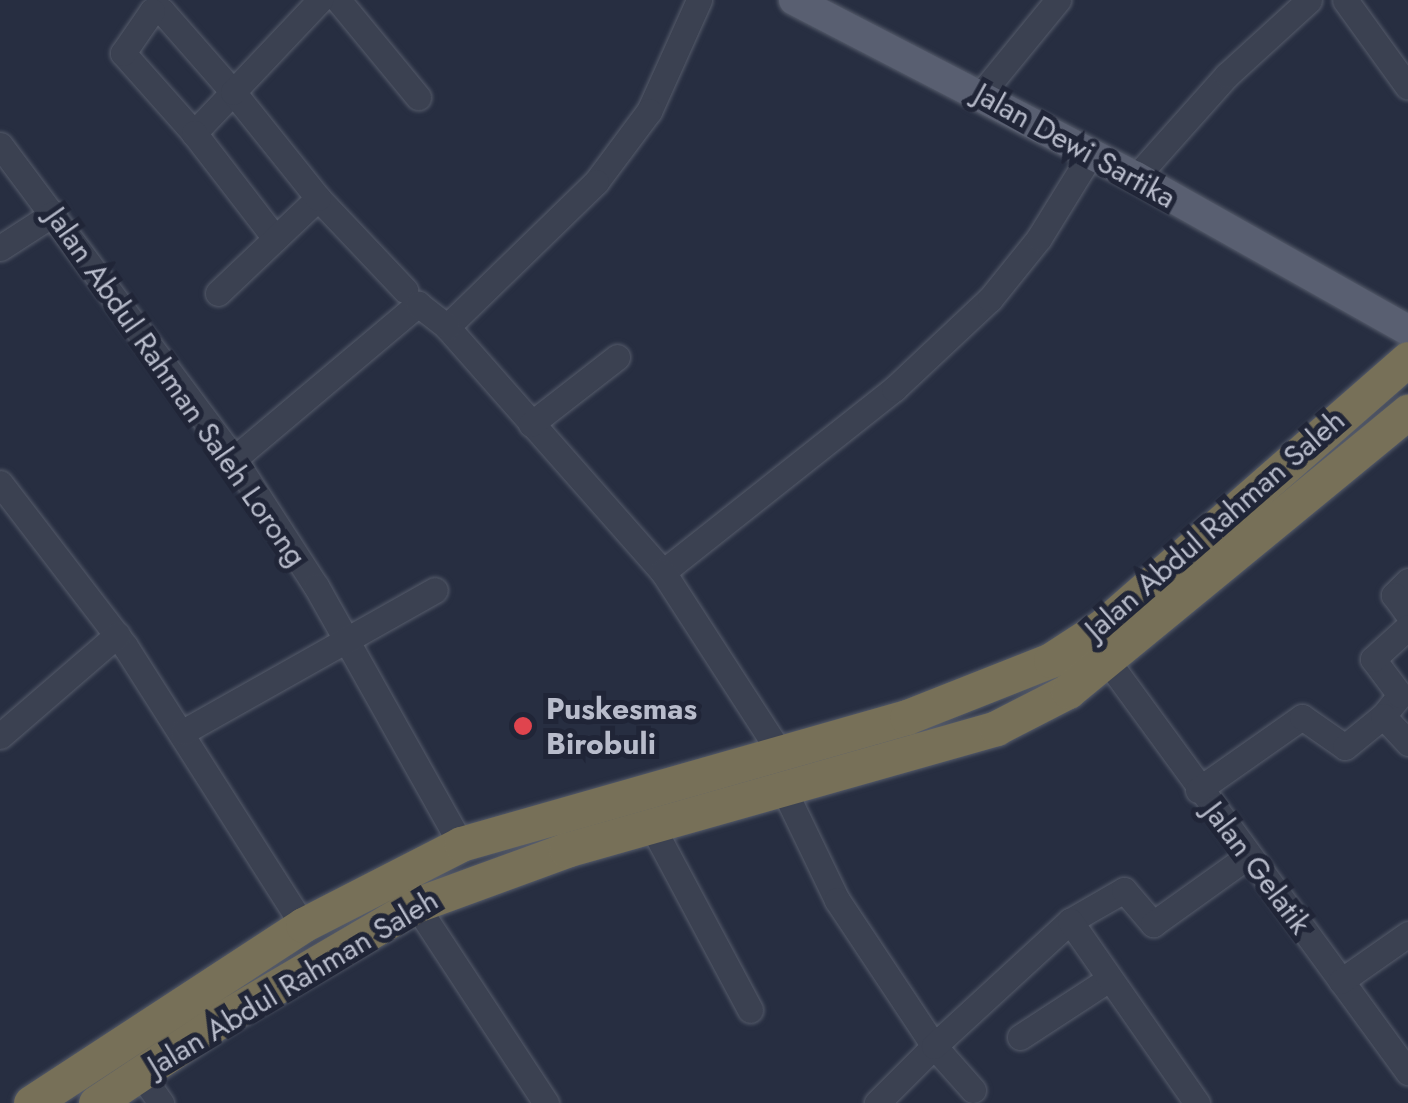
<!DOCTYPE html>
<html>
<head>
<meta charset="utf-8">
<style>
	body { margin:0 }
	#map { position:relative; width:1408px; height:1103px; overflow:hidden; background:#272e41; font-family:Jost,sans-serif }
	div>[style] { position:absolute }
	.roads { filter:drop-shadow(0 0 2px #565c6b) drop-shadow(0 0 2px #565c6b) }
	.minor>* { height:25px; margin:-12.5px; padding:0 12.5px; transform-origin:12.5px; border-radius:12.5px; background:#3b4151 }
	.major>* { height:30px; margin:-15px; padding:0 15px; transform-origin:15px; border-radius:15px; background:#595f71 }
	.highway>* { height:35px; margin:-17.5px; padding:0 17.5px; transform-origin:17.5px; border-radius:17.5px; background:#777058 }
	.dots>* { width:28px; height:28px; translate:-50% -50%; box-sizing:border-box; border:5px solid #202537; border-radius:50% }
	span { translate:-50% -50%; white-space:nowrap; text-align:center; line-height:1.15; -webkit-text-stroke:10px #202537; paint-order:stroke }
	.street-label { font-size:30px; color:#b8bccb }
	.poi-label { font-size:30px; color:#b8bccb; font-weight:700 }
	.left { translate:0 -50%; text-align:left }
</style>
</head>
<body>
<div id="map">
	<div class="roads">
		<div class="minor">
			<i style="left:338px;top:0;width:126px;rotate:50.5deg"></i>
			<i style="left:699px;top:0;width:122px;rotate:114.2deg"></i>
			<i style="left:649px;top:111px;width:89px;rotate:126.7deg"></i>
			<i style="left:596px;top:182px;width:208px;rotate:135.8deg"></i>
			<i style="left:447px;top:327px;width:327px;rotate:48.6deg"></i>
			<i style="left:663px;top:572px;width:295px;rotate:-38.4deg"></i>
			<i style="left:894px;top:389px;width:132px;rotate:-43.2deg"></i>
			<i style="left:990px;top:299px;width:78px;rotate:-51.2deg"></i>
			<i style="left:1039px;top:238px;width:95px;rotate:-58.3deg"></i>
			<i style="left:1345px;top:0;width:107px;rotate:54.1deg"></i>
			<i style="left:152px;top:11px;width:10px"></i>
			<i style="left:162px;top:11px;width:108px;rotate:48.8deg"></i>
			<i style="left:233px;top:92px;width:57px;rotate:133.6deg"></i>
			<i style="left:194px;top:133px;width:107px;rotate:-131.6deg"></i>
			<i style="left:123px;top:53px;width:51px;rotate:-55.4deg"></i>
			<i style="left:981px;top:94px;width:122px;rotate:-50.7deg"></i>
			<i style="left:194px;top:133px;width:133px;rotate:52.4deg"></i>
			<i style="left:0;top:145px;width:392px;rotate:53.3deg"></i>
			<i style="left:234px;top:459px;width:151px;rotate:57.2deg"></i>
			<i style="left:316px;top:586px;width:296px;rotate:60.7deg"></i>
			<i style="left:1136px;top:177px;width:137px;rotate:-48.3deg"></i>
			<i style="left:1227px;top:75px;width:111px;rotate:-42.4deg"></i>
			<i style="left:318px;top:198px;width:127px;rotate:46.6deg"></i>
			<i style="left:0;top:248px;width:64px;rotate:-32.9deg"></i>
			<i style="left:218px;top:293px;width:138px;rotate:-43.5deg"></i>
			<i style="left:318px;top:198px;width:136px;rotate:-128.7deg"></i>
			<i style="left:233px;top:92px;width:127px;rotate:-46.6deg"></i>
			<i style="left:531px;top:424px;width:109px;rotate:-37.9deg"></i>
			<i style="left:234px;top:459px;width:241px;rotate:-40.1deg"></i>
			<i style="left:418px;top:304px;width:37px;rotate:38deg"></i>
			<i style="left:0;top:483px;width:205px;rotate:52.5deg"></i>
			<i style="left:125px;top:646px;width:331px;rotate:57.5deg"></i>
			<i style="left:663px;top:572px;width:213px;rotate:57.1deg"></i>
			<i style="left:1408px;top:581px;width:20px;rotate:135deg"></i>
			<i style="left:1394px;top:595px;width:24px;rotate:54deg"></i>
			<i style="left:1109px;top:663px;width:507px;rotate:53.83deg"></i>
			<i style="left:1383px;top:716px;width:27px;rotate:-51deg"></i>
			<i style="left:1400px;top:695px;width:45px;rotate:-126.9deg"></i>
			<i style="left:1373px;top:659px;width:47px;rotate:-42.4deg"></i>
			<i style="left:183px;top:732px;width:289px;rotate:-29.4deg"></i>
			<i style="left:0;top:736px;width:155px;rotate:-40.8deg"></i>
			<i style="left:784px;top:790px;width:122px;rotate:64.3deg"></i>
			<i style="left:837px;top:900px;width:175px;rotate:56.4deg"></i>
			<i style="left:934px;top:1046px;width:81px;rotate:135deg"></i>
			<i style="left:1198px;top:790px;width:127px;rotate:-35.1deg"></i>
			<i style="left:1302px;top:717px;width:52px;rotate:34.9deg"></i>
			<i style="left:1345px;top:747px;width:49px;rotate:-39.2deg"></i>
			<i style="left:1383px;top:716px;width:37px;rotate:47deg"></i>
			<i style="left:654px;top:830px;width:204px;rotate:61.9deg"></i>
			<i style="left:416px;top:905px;width:237px;rotate:56.7deg"></i>
			<i style="left:1070px;top:921px;width:62px;rotate:-29.9deg"></i>
			<i style="left:1124px;top:890px;width:45px;rotate:49.5deg"></i>
			<i style="left:1153px;top:924px;width:117px;rotate:-35.6deg"></i>
			<i style="left:1341px;top:981px;width:82px;rotate:-35deg"></i>
			<i style="left:1020px;top:1037px;width:106px;rotate:-33.1deg"></i>
			<i style="left:140px;top:1073px;width:37px;rotate:55deg"></i>
			<i style="left:973px;top:1090px;width:59px;rotate:-131.6deg"></i>
			<i style="left:934px;top:1046px;width:185px;rotate:-42.6deg"></i>
			<i style="left:1070px;top:921px;width:222px;rotate:55.1deg"></i>
		</div>
		<div class="major">
			<i style="left:794px;top:0;width:385px;rotate:27.4deg"></i>
			<i style="left:1136px;top:177px;width:312px;rotate:29.4deg"></i>
		</div>
		<div class="highway">
			<i style="left:31px;top:1103px;width:325px;rotate:-33.2deg"></i>
			<i style="left:303px;top:925px;width:178px;rotate:-27.1deg"></i>
			<i style="left:461px;top:844px;width:464px;rotate:-15.9deg"></i>
			<i style="left:907px;top:717px;width:155px;rotate:-21.6deg"></i>
			<i style="left:1051px;top:660px;width:62px;rotate:-33.2deg"></i>
			<i style="left:1103px;top:626px;width:405px;rotate:-41.2deg"></i>
			<i style="left:96px;top:1103px;width:155px;rotate:-33.7deg"></i>
			<i style="left:225px;top:1017px;width:221px;rotate:-30.4deg"></i>
			<i style="left:416px;top:905px;width:160px;rotate:-20.1deg"></i>
			<i style="left:566px;top:850px;width:447px;rotate:-15.8deg"></i>
			<i style="left:996px;top:728px;width:81px;rotate:-27.2deg"></i>
			<i style="left:1068px;top:691px;width:440px;rotate:-39.4deg"></i>
		</div>
	</div>
	<div class="dots">
		<i style="left:523px;top:726px;background:#e0444e"></i>
	</div>
	<div class="street-label">
		<span style="left:1075px;top:146px;rotate:29deg">Jalan Dewi Sartika</span>
		<span style="left:176px;top:387px;rotate:55deg">Jalan Abdul Rahman Saleh Lorong</span>
		<span style="left:1215px;top:525px;rotate:-41deg">Jalan Abdul Rahman Saleh</span>
		<span style="left:1257px;top:868px;rotate:53deg">Jalan Gelatik</span>
		<span style="left:293px;top:983px;rotate:-31deg">Jalan Abdul Rahman Saleh</span>
	</div>
	<div class="poi-label">
		<span class="left" style="left:546px;top:726px">Puskesmas<br>Birobuli</span>
	</div>
</div>
</body>
</html>
